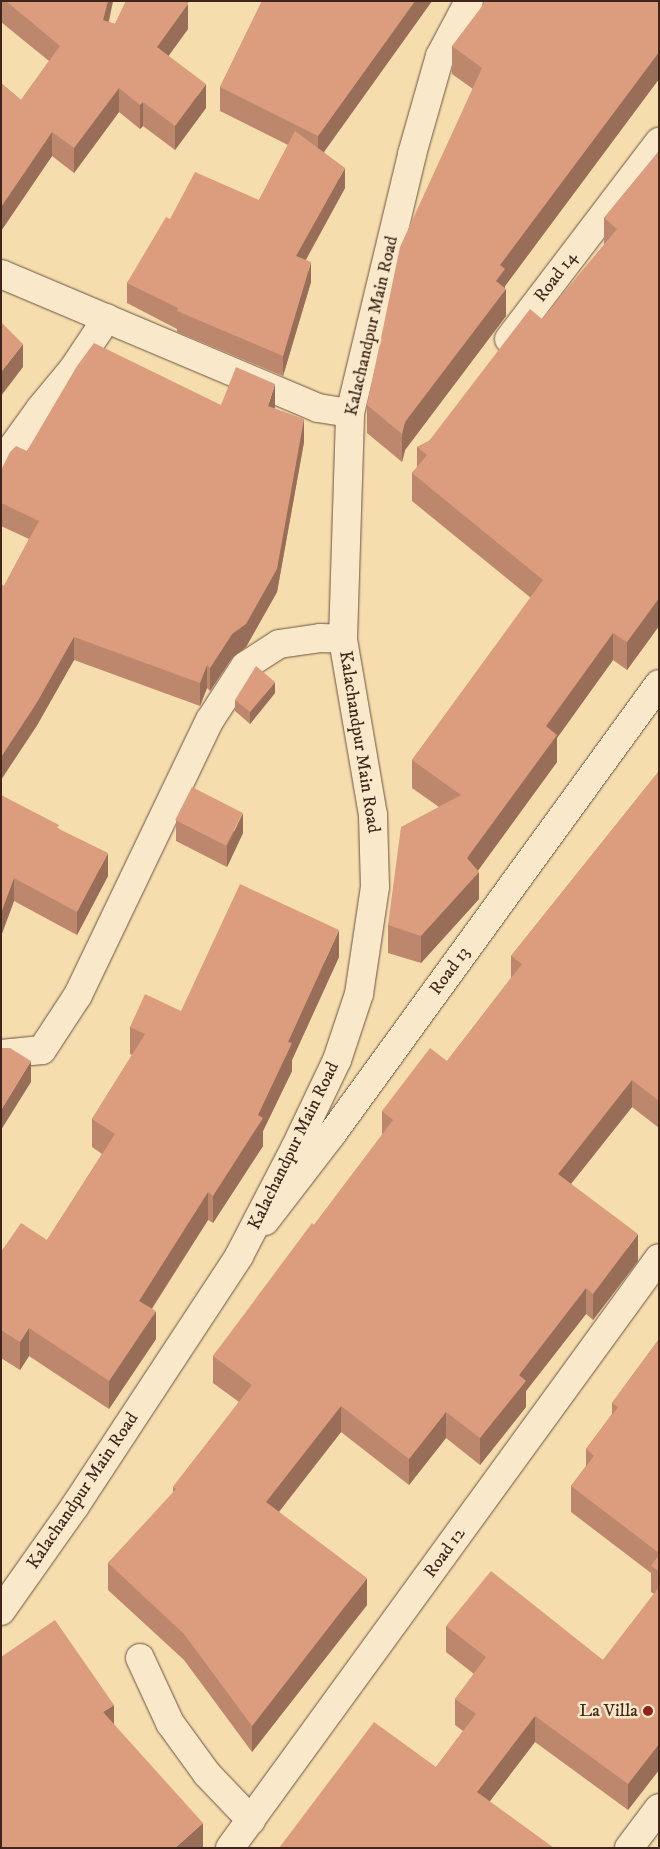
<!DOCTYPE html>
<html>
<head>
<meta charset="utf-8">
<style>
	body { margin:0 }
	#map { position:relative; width:660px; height:1849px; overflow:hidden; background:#f6ddae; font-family:"IM FELL DW Pica",serif }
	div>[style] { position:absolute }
	.roads { filter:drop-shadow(0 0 1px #6d5340) drop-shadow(0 0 1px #6d5340) }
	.street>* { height:28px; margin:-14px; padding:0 14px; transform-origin:14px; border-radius:14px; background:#f9e9ca }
	.secondary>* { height:28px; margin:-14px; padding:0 14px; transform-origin:14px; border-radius:14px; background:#f9e9ca }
	.wall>* { inset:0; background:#bc876c }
	.shaded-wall>* { inset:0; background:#996e58 }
	.building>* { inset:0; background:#db9d7d; transform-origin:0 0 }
	.dots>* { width:14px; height:14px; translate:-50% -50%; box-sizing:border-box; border:2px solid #f9e9ca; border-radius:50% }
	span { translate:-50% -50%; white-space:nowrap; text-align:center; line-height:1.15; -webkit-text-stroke:5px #f9e9ca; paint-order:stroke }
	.street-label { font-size:18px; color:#3f251b }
	.poi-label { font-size:18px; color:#3f251b }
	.right { translate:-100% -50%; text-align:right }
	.frame { position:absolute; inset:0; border:2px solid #3f251b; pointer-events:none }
</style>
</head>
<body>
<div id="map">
	<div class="roads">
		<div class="street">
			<i style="left:1px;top:274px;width:344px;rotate:22.9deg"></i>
			<i style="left:318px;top:408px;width:32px;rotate:9deg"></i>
			<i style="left:509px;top:339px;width:248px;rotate:-52.7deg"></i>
			<i style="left:1px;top:463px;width:67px;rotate:-54.2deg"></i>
			<i style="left:40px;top:409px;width:52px;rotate:-50.5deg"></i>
			<i style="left:73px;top:369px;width:61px;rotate:-56.3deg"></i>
			<i style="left:1px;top:1054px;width:41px;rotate:-5.6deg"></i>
			<i style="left:42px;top:1050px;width:66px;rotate:-56.8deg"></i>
			<i style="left:78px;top:995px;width:305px;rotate:-64.4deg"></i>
			<i style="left:210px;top:720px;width:64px;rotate:-57.1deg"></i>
			<i style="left:245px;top:666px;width:40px;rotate:-32.9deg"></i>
			<i style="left:279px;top:644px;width:41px;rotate:-8.3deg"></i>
			<i style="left:320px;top:638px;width:23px;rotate:2deg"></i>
			<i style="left:265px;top:1221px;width:110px;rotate:-52.4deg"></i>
			<i style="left:332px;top:1134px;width:556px;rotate:-54deg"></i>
			<i style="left:140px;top:1658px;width:72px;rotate:65.2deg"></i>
			<i style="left:170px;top:1723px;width:63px;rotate:54deg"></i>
			<i style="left:207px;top:1774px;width:64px;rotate:46.3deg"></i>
			<i style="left:230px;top:1848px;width:729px;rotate:-53.98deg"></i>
			<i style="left:629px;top:1848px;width:50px;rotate:-53.1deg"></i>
		</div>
		<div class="secondary">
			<i style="left:1px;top:1611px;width:128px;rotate:-54.8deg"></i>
			<i style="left:75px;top:1506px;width:299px;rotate:-56.7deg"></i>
			<i style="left:239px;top:1256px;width:122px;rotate:-62.6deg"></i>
			<i style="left:295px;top:1148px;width:98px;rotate:-64.5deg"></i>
			<i style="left:337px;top:1060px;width:70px;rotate:-71.6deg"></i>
			<i style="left:359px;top:994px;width:108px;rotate:-81.5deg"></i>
			<i style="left:375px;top:887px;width:72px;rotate:-91.6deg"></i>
			<i style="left:373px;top:815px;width:179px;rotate:-99.7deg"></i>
			<i style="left:343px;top:639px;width:226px;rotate:-88.2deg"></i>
			<i style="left:350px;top:413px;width:266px;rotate:-76.5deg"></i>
			<i style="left:412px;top:154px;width:102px;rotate:-74.1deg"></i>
			<i style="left:440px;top:56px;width:62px;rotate:-62.2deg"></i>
		</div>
	</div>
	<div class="wall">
		<i style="clip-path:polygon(1px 1px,113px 1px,109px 22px,115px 24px,126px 1px,189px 1px,187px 4px,188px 29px,168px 56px,206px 108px,175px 150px,143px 126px,140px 129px,119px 112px,74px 173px,52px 156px,1px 231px,1px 83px,21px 100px,49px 61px,1px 22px)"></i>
		<i style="clip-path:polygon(262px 1px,432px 1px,324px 152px,345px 188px,306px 260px,311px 282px,283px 376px,177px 332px,177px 329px,127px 303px,127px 283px,170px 219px,259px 200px,288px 145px,220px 111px,220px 87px)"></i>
		<i style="clip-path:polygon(659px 1px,659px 79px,505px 286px,506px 316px,405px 450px,402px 462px,367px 433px,367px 405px,473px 89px,452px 74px,452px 46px)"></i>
		<i style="clip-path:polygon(659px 151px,659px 626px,627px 670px,613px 660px,557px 738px,557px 762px,478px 870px,479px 899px,421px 963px,388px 953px,388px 925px,439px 807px,412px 788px,412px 760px,531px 598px,412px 501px,412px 473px,417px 467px,417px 447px,429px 441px,542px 319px,604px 245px,604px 218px)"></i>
		<i style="clip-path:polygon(221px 405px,275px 407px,274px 408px,304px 442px,277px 592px,246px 647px,232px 658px,210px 691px,207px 688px,200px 706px,74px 660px,36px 727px,4px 586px,29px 539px,1px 526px,1px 470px,27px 451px)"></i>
		<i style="clip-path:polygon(275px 693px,250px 724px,235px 711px,235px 700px)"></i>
		<i style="clip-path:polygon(659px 771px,659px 1128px,632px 1107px,571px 1184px,638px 1261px,593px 1320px,586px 1314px,526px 1391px,526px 1407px,480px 1465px,446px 1438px,409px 1485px,341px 1432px,279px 1512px,367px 1605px,252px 1752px,184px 1660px,108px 1590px,108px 1563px,173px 1493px,173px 1487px,239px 1402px,213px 1383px,213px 1356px,314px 1225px,382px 1135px,382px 1111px,447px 1061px,511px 978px,511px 956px)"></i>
		<i style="clip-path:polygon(1px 795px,59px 829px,108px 876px,77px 935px,14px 901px,1px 936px)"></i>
		<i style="clip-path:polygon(176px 820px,243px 833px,227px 867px,176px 841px)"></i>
		<i style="clip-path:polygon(339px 957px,292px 1060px,292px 1071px,263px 1131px,263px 1146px,213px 1223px,208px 1220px,152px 1309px,156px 1339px,109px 1409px,29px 1356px,20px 1370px,1px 1358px,1px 1252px,47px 1240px,102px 1154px,92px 1147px,92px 1119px,132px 1055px,130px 1054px,130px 1027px,181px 1011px)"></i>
		<i style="clip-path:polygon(659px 1339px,659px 1770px,628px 1810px,535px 1742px,490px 1801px,436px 1767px,463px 1731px,455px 1725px,455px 1699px,474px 1674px,446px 1652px,446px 1626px,603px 1660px,654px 1594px,651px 1592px,651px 1573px,571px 1512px,571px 1486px,586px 1466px,586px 1449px,612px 1414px,612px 1403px)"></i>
	</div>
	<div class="shaded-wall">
		<i style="clip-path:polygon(108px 1px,113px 1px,103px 44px,103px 20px)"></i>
		<i style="clip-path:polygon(415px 1px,432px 1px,318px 160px,318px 136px)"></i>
		<i style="clip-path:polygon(188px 4px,188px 29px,157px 72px,157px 47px)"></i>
		<i style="clip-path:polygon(659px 52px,659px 79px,505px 286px,505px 290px,506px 289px,506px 316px,405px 450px,402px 462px,402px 434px,405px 422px,500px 265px)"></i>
		<i style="clip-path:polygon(206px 84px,206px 108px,175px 150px,175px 126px)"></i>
		<i style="clip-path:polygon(119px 88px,119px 112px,74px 173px,74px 148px)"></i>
		<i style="clip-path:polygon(143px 102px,143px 126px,140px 129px,140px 105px)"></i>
		<i style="clip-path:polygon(52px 132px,52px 156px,1px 231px,1px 207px)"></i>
		<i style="clip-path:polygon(345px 168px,345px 188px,296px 277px,296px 256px)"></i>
		<i style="clip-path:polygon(311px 262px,311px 282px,283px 376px,283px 356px)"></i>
		<i style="clip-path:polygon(23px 344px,23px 367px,1px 396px,1px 372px)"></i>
		<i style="clip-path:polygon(275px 384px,275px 407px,268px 429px,268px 406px)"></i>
		<i style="clip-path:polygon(304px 419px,304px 442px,277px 592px,246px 647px,232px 658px,210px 691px,210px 668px,232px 634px)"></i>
		<i style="clip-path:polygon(659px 598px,659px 626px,627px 670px,627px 642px)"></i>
		<i style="clip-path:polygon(613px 633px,613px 660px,557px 738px,557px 762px,469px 883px,479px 872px,479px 899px,421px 963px,421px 936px,546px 726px)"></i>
		<i style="clip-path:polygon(74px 637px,74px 660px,36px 727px,1px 780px,1px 757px)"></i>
		<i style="clip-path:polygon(207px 665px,207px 688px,200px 706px,200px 683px)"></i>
		<i style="clip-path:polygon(275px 682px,275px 693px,250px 724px,250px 712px)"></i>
		<i style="clip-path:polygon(243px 813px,243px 833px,227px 867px,227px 846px)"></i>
		<i style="clip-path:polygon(108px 853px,108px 876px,77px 935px,77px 912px)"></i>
		<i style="clip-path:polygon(14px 878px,14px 901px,1px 936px,1px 913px)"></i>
		<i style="clip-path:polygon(339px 930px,339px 957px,292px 1060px,292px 1071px,263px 1131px,263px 1146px,213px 1223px,213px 1196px,258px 1115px,288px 1042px)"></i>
		<i style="clip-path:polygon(31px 1061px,31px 1082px,1px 1130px,1px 1110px)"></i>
		<i style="clip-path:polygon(632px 1080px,632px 1107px,558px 1200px,558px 1174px)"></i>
		<i style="clip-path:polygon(208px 1192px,208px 1220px,139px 1328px,139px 1301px)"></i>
		<i style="clip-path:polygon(638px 1234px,638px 1261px,593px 1320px,593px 1294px)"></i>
		<i style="clip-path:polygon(586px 1288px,586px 1314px,526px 1391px,526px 1407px,480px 1465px,480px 1438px,519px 1375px)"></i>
		<i style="clip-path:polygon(156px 1311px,156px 1339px,109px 1409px,109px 1381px)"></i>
		<i style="clip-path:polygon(29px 1328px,29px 1356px,20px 1370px,20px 1342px)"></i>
		<i style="clip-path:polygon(341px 1406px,341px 1432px,266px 1528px,266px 1502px)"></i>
		<i style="clip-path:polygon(446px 1412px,446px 1438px,409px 1485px,409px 1459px)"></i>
		<i style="clip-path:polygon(367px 1578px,367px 1605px,252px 1752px,252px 1726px)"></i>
		<i style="clip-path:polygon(114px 1705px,114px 1732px,103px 1712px)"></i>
		<i style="clip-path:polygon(535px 1716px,535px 1742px,477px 1818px,477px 1792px)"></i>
		<i style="clip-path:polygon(659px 1744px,659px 1770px,628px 1810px,628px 1784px)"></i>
		<i style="clip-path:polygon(203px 1823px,203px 1848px,175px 1848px)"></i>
	</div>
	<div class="building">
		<i style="clip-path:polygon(6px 1px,108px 1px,103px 20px,115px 24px,126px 1px,184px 1px,188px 4px,157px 47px,206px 84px,175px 126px,143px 102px,140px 105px,119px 88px,74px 148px,52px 132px,1px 207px,1px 83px,21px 100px,60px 46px)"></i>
		<i style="clip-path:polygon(262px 1px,415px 1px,318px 136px,220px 87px)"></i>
		<i style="clip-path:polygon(486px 1px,659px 1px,659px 52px,500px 265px,505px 269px,496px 281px,506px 289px,405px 422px,402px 434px,367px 405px,400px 247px,482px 68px,452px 46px)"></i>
		<i style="clip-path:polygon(295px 131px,345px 168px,296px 256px,311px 262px,283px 356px,177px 311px,178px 308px,127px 283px,166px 217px,170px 219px,195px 172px,259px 200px)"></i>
		<i style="clip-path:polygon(659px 151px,659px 598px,627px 642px,613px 633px,546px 726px,557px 735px,467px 858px,479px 872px,421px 936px,388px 925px,401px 827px,461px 795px,412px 760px,543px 580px,412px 473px,427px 455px,417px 447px,429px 441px,530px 309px,542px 319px,617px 229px,604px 218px)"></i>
		<i style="clip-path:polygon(1px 322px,23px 344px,1px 372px)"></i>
		<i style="clip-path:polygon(94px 343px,221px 405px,236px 367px,275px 384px,268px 406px,304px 419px,277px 569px,246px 624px,232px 634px,210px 668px,207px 665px,200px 683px,74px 637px,36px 704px,1px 757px,1px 584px,4px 586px,39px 521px,1px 503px,1px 470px,10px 452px,16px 446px,27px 451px,77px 366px)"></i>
		<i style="clip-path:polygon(256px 666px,275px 682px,250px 712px,235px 700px)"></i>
		<i style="clip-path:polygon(659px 771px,659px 1101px,632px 1080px,558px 1174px,638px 1234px,593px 1294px,586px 1288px,519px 1375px,526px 1381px,480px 1438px,446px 1412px,409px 1459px,341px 1406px,266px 1502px,367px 1578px,252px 1726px,184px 1634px,108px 1563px,176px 1489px,173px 1487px,252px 1385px,213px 1356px,312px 1223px,314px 1225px,393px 1120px,382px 1111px,430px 1048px,447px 1061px,522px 964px,511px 956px)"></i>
		<i style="left:192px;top:787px;width:57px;height:37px;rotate:27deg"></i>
		<i style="clip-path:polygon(1px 795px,59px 825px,57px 828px,108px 853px,77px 912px,14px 878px,1px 913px)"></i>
		<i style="clip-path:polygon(240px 884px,339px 930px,288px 1042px,292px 1043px,258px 1115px,263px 1118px,213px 1196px,208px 1192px,139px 1301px,156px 1311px,109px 1381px,29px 1328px,20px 1342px,1px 1330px,1px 1252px,21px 1223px,47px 1240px,115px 1134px,92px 1119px,145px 1034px,130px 1027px,145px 994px,181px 1011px)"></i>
		<i style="clip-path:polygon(1px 1048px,10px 1048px,31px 1061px,1px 1110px)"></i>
		<i style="clip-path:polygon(659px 1339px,659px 1553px,571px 1486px,594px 1456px,586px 1449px,618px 1407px,612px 1403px)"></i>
		<i style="clip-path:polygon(659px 1555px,659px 1571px,651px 1566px)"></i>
		<i style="clip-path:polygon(491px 1571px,603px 1660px,659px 1587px,659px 1744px,628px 1784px,535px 1716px,477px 1792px,554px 1848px,279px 1848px,374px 1722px,436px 1767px,476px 1714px,455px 1699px,486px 1657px,446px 1626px)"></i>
		<i style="clip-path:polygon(55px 1620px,114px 1705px,103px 1712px,203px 1823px,175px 1848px,1px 1848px,1px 1657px)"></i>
	</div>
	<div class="dots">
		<i style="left:648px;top:1711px;background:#8f2418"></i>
	</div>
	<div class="street-label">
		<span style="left:556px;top:277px;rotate:-53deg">Road 14</span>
		<span style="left:372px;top:326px;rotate:-77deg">Kalachandpur Main Road</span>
		<span style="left:359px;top:742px;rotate:81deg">Kalachandpur Main Road</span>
		<span style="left:450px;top:971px;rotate:-54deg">Road 13</span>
		<span style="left:294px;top:1146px;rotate:-64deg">Kalachandpur Main Road</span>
		<span style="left:83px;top:1491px;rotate:-56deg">Kalachandpur Main Road</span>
		<span style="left:445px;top:1553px;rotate:-54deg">Road 12</span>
	</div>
	<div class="poi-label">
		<span class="right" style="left:638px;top:1711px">La Villa</span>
	</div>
	<div class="frame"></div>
</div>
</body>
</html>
